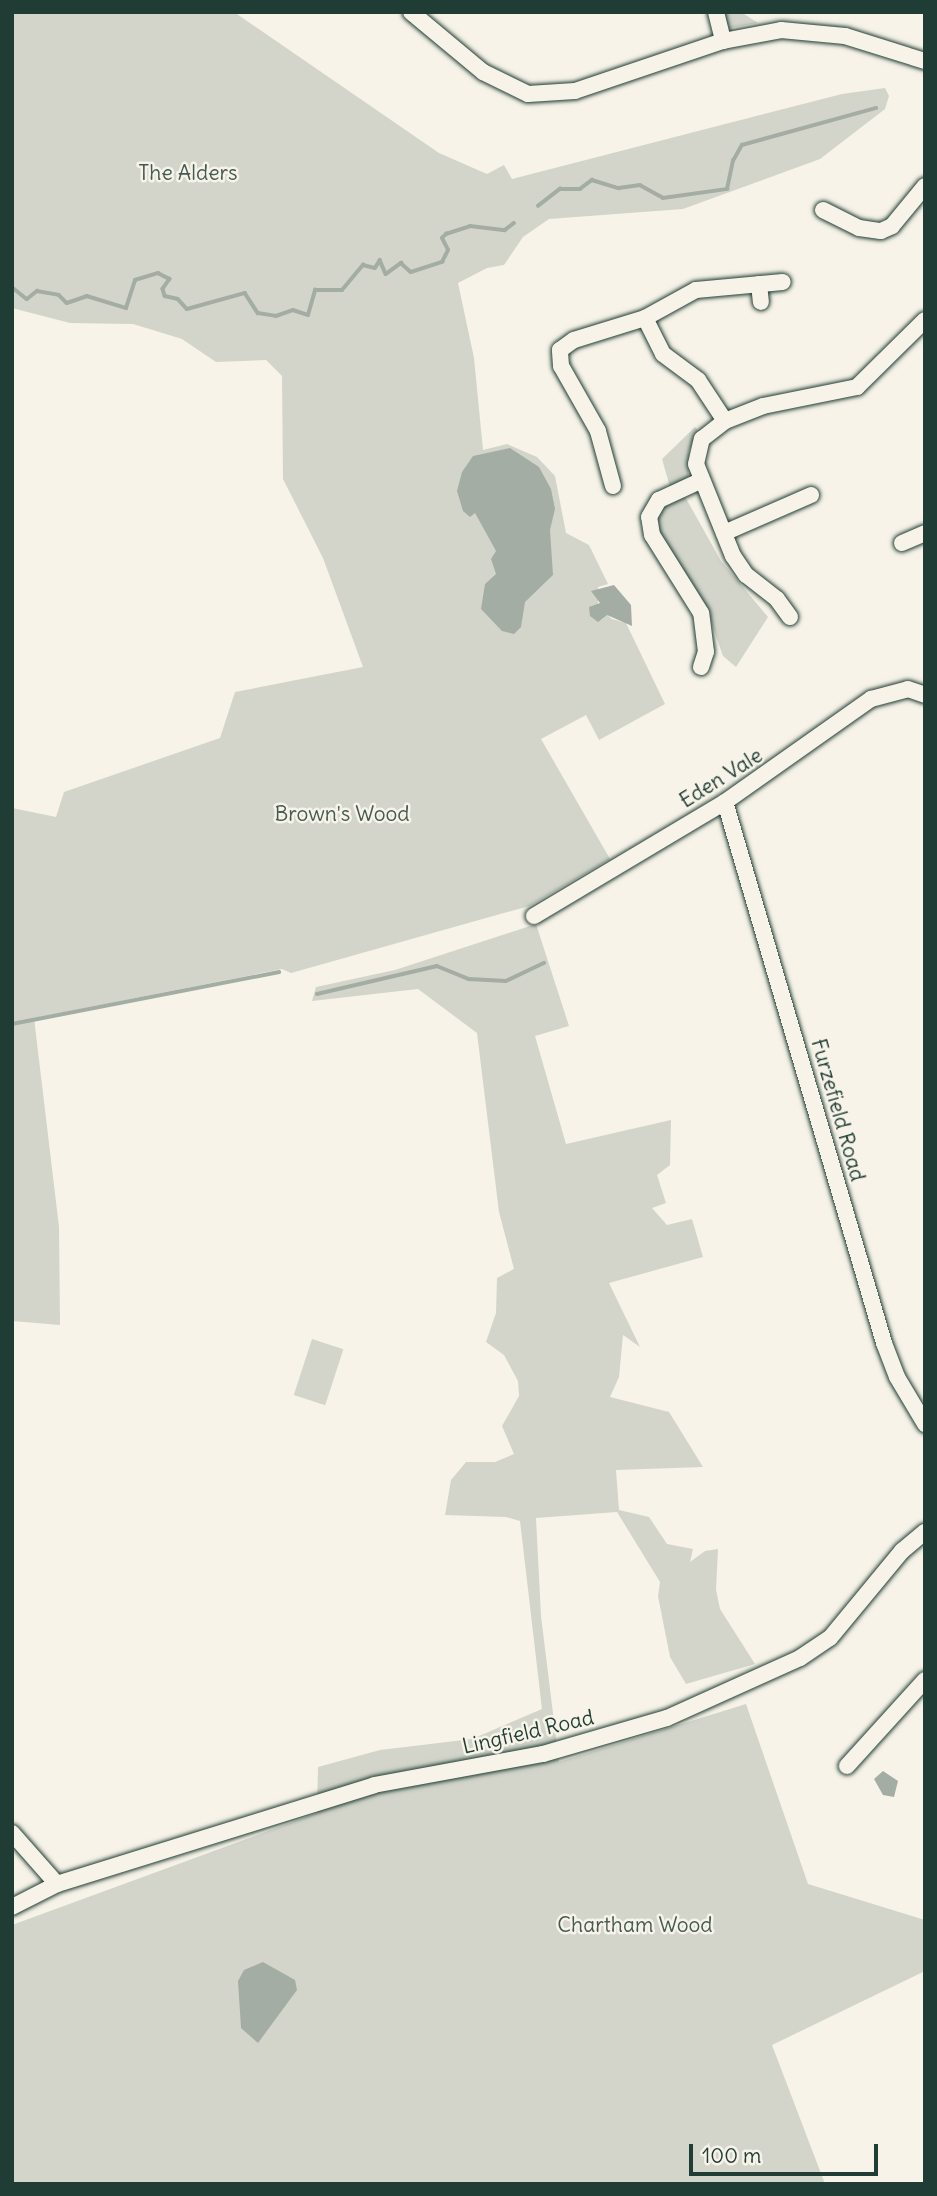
<!DOCTYPE html>
<html>
<head>
<meta charset="utf-8">
<style>
	body { margin:0 }
	#map { position:relative; width:937px; height:2196px; overflow:hidden; background:#f7f3e8; font-family:Delius,sans-serif }
	div>[style] { position:absolute }
	.green>* { inset:0; background:#d3d5ca; transform-origin:0 0 }
	.water>* { inset:0; background:#a4ada3 }
	.stream>* { height:3.5px; margin:-1.75px; padding:0 1.75px; transform-origin:1.75px; border-radius:1.75px; background:#a4ada3 }
	.roads { filter:drop-shadow(0 0 2px #1f3d34) drop-shadow(0 0 2px #1f3d34) }
	.minor>* { height:16px; margin:-8px; padding:0 8px; transform-origin:8px; border-radius:8px; background:#f7f3e8 }
	span { translate:-50% -50%; white-space:nowrap; text-align:center; line-height:1.15; -webkit-text-stroke:5px #f7f3e8; paint-order:stroke }
	.park-label { font-size:21px; color:#435b52 }
	.street-label { font-size:21px; color:#1f3d34 }
	.frame { position:absolute; inset:0; border:14px solid #1f3d34; pointer-events:none }
	.scale { position:absolute; left:689px; top:2144px; width:189px; height:32px; box-sizing:border-box; border:4px solid #1f3d34; border-top:0; padding-left:9px; font-size:21px; line-height:24px; white-space:nowrap; color:#1f3d34; -webkit-text-stroke:5px #f7f3e8; paint-order:stroke }
</style>
</head>
<body>
<div id="map">
	<div class="green">
		<i style="clip-path:polygon(12px 12px,234px 12px,439px 153px,487px 174px,504px 165px,512px 179px,842px 94px,885px 88px,889px 96px,885px 109px,820px 159px,683px 209px,549px 219px,523px 237px,504px 265px,487px 268px,458px 283px,474px 358px,483px 450px,507px 444px,537px 457px,555px 476px,566px 533px,589px 545px,608px 584px,598px 587px,598px 607px,612px 619px,626px 623px,665px 704px,599px 740px,586px 715px,541px 739px,610px 859px,529px 906px,291px 973px,282px 969px,34px 1018px,59px 1227px,60px 1325px,12px 1321px,12px 808px,56px 817px,64px 792px,220px 738px,235px 692px,363px 667px,323px 558px,283px 479px,282px 376px,266px 360px,216px 362px,182px 339px,133px 324px,70px 323px,12px 308px)"></i>
		<i style="clip-path:polygon(720px 12px,741px 12px,758px 23px,729px 28px)"></i>
		<i style="clip-path:polygon(695px 427px,699px 432px,689px 450px,688px 477px,670px 487px,662px 459px)"></i>
		<i style="clip-path:polygon(683px 493px,721px 561px,768px 617px,736px 667px,723px 656px,710px 619px,656px 535px,656px 509px)"></i>
		<i style="clip-path:polygon(536px 924px,569px 1026px,535px 1036px,566px 1144px,671px 1120px,670px 1165px,657px 1175px,666px 1203px,652px 1208px,667px 1225px,692px 1219px,703px 1257px,609px 1283px,640px 1347px,623px 1335px,619px 1377px,610px 1397px,669px 1412px,703px 1467px,616px 1470px,619px 1510px,649px 1517px,667px 1544px,693px 1549px,690px 1562px,705px 1551px,718px 1549px,716px 1590px,720px 1609px,755px 1664px,686px 1684px,670px 1657px,658px 1596px,660px 1582px,617px 1512px,536px 1518px,541px 1616px,559px 1762px,746px 1704px,808px 1884px,925px 1920px,925px 1971px,772px 2045px,825px 2184px,12px 2184px,12px 1925px,317px 1813px,318px 1767px,380px 1750px,472px 1739px,542px 1709px,520px 1521px,506px 1517px,445px 1515px,451px 1480px,466px 1462px,495px 1462px,514px 1454px,502px 1426px,519px 1396px,518px 1381px,504px 1355px,486px 1342px,496px 1313px,497px 1278px,514px 1269px,499px 1212px,477px 1033px,418px 989px,312px 1001px,316px 987px,395px 970px)"></i>
		<i style="left:312px;top:1339px;width:33px;height:59px;rotate:18deg"></i>
	</div>
	<div class="water">
		<i style="clip-path:polygon(510px 448px,539px 467px,551px 489px,555px 509px,550px 530px,553px 575px,525px 602px,521px 627px,514px 634px,502px 631px,481px 609px,485px 584px,496px 574px,491px 559px,496px 551px,475px 513px,470px 517px,463px 511px,457px 491px,462px 472px,473px 456px)"></i>
		<i style="clip-path:polygon(614px 585px,631px 605px,632px 626px,607px 615px,598px 622px,590px 616px,589px 607px,600px 603px,591px 591px)"></i>
		<i style="clip-path:polygon(883px 1771px,898px 1781px,894px 1797px,883px 1795px,874px 1779px)"></i>
		<i style="clip-path:polygon(263px 1962px,295px 1980px,297px 1990px,258px 2043px,241px 2028px,238px 1981px,244px 1970px)"></i>
	</div>
	<div class="stream">
		<i style="left:538px;top:206px;width:28px;rotate:-38deg"></i>
		<i style="left:560px;top:189px;width:20px"></i>
		<i style="left:580px;top:189px;width:15px;rotate:-37deg"></i>
		<i style="left:592px;top:180px;width:28px;rotate:17deg"></i>
		<i style="left:619px;top:188px;width:21px;rotate:-8deg"></i>
		<i style="left:640px;top:185px;width:26px;rotate:29deg"></i>
		<i style="left:663px;top:198px;width:65px;rotate:-8deg"></i>
		<i style="left:727px;top:189px;width:29px;rotate:-78deg"></i>
		<i style="left:733px;top:161px;width:18px;rotate:-61deg"></i>
		<i style="left:742px;top:145px;width:139px;rotate:-15.4deg"></i>
		<i style="left:12px;top:287px;width:19px;rotate:39deg"></i>
		<i style="left:27px;top:299px;width:13px;rotate:-39deg"></i>
		<i style="left:37px;top:291px;width:22px;rotate:10deg"></i>
		<i style="left:59px;top:295px;width:11px;rotate:45deg"></i>
		<i style="left:67px;top:303px;width:21px;rotate:-19deg"></i>
		<i style="left:87px;top:296px;width:41px;rotate:17.1deg"></i>
		<i style="left:126px;top:308px;width:29px;rotate:-72deg"></i>
		<i style="left:135px;top:280px;width:24px;rotate:-17deg"></i>
		<i style="left:158px;top:273px;width:13px;rotate:27deg"></i>
		<i style="left:170px;top:279px;width:12px;rotate:125deg"></i>
		<i style="left:163px;top:289px;width:7px;rotate:74deg"></i>
		<i style="left:165px;top:296px;width:13px;rotate:13deg"></i>
		<i style="left:178px;top:299px;width:13px;rotate:48deg"></i>
		<i style="left:187px;top:309px;width:60px;rotate:-15.4deg"></i>
		<i style="left:245px;top:293px;width:24px;rotate:57deg"></i>
		<i style="left:258px;top:313px;width:18px;rotate:9deg"></i>
		<i style="left:276px;top:316px;width:18px;rotate:-19deg"></i>
		<i style="left:293px;top:310px;width:16px;rotate:18deg"></i>
		<i style="left:308px;top:315px;width:26px;rotate:-74deg"></i>
		<i style="left:315px;top:290px;width:27px"></i>
		<i style="left:342px;top:290px;width:33px;rotate:-50deg"></i>
		<i style="left:363px;top:265px;width:12px;rotate:14deg"></i>
		<i style="left:375px;top:268px;width:9px;rotate:-58deg"></i>
		<i style="left:380px;top:260px;width:15px;rotate:67deg"></i>
		<i style="left:386px;top:274px;width:19px;rotate:-36deg"></i>
		<i style="left:401px;top:263px;width:13px;rotate:42deg"></i>
		<i style="left:411px;top:272px;width:33px;rotate:-18deg"></i>
		<i style="left:442px;top:262px;width:13px;rotate:-63deg"></i>
		<i style="left:448px;top:250px;width:13px;rotate:-117deg"></i>
		<i style="left:442px;top:238px;width:6px;rotate:-45deg"></i>
		<i style="left:446px;top:234px;width:25px;rotate:-18deg"></i>
		<i style="left:470px;top:226px;width:35px;rotate:7deg"></i>
		<i style="left:505px;top:230px;width:11px;rotate:-38deg"></i>
		<i style="left:317px;top:994px;width:123px;rotate:-13.1deg"></i>
		<i style="left:437px;top:966px;width:35px;rotate:22deg"></i>
		<i style="left:469px;top:979px;width:37px;rotate:3deg"></i>
		<i style="left:506px;top:981px;width:42px;rotate:-25.3deg"></i>
		<i style="left:12px;top:1024px;width:272px;rotate:-11deg"></i>
	</div>
	<div class="roads">
		<div class="minor">
			<i style="left:411px;top:12px;width:94px;rotate:39.8deg"></i>
			<i style="left:483px;top:72px;width:50px;rotate:26.1deg"></i>
			<i style="left:528px;top:94px;width:47px;rotate:-3.7deg"></i>
			<i style="left:575px;top:91px;width:156px;rotate:-18.7deg"></i>
			<i style="left:723px;top:41px;width:59px;rotate:-10.7deg"></i>
			<i style="left:781px;top:30px;width:64px;rotate:5.4deg"></i>
			<i style="left:845px;top:36px;width:84px;rotate:17.4deg"></i>
			<i style="left:716px;top:12px;width:30px;rotate:76deg"></i>
			<i style="left:823px;top:210px;width:40px;rotate:26.6deg"></i>
			<i style="left:859px;top:228px;width:22px;rotate:8deg"></i>
			<i style="left:881px;top:231px;width:12px;rotate:-24deg"></i>
			<i style="left:892px;top:226px;width:52px;rotate:-50.5deg"></i>
			<i style="left:759px;top:284px;width:18px;rotate:84deg"></i>
			<i style="left:645px;top:318px;width:40px;rotate:63.4deg"></i>
			<i style="left:663px;top:354px;width:44px;rotate:36.6deg"></i>
			<i style="left:698px;top:380px;width:49px;rotate:56.6deg"></i>
			<i style="left:613px;top:486px;width:57px;rotate:-105.3deg"></i>
			<i style="left:598px;top:431px;width:75px;rotate:-119.6deg"></i>
			<i style="left:561px;top:366px;width:16px;rotate:-94deg"></i>
			<i style="left:560px;top:350px;width:17px;rotate:-36deg"></i>
			<i style="left:574px;top:340px;width:74px;rotate:-17.2deg"></i>
			<i style="left:645px;top:318px;width:58px;rotate:-28.8deg"></i>
			<i style="left:696px;top:290px;width:87px;rotate:-5.3deg"></i>
			<i style="left:724px;top:533px;width:95px;rotate:-23.6deg"></i>
			<i style="left:902px;top:543px;width:25px;rotate:-23deg"></i>
			<i style="left:790px;top:617px;width:22px;rotate:-126deg"></i>
			<i style="left:777px;top:599px;width:39px;rotate:-142deg"></i>
			<i style="left:746px;top:575px;width:23px;rotate:-124deg"></i>
			<i style="left:733px;top:556px;width:99px;rotate:-111.9deg"></i>
			<i style="left:696px;top:464px;width:26px;rotate:-77deg"></i>
			<i style="left:702px;top:439px;width:29px;rotate:-38deg"></i>
			<i style="left:725px;top:421px;width:41px;rotate:-21.5deg"></i>
			<i style="left:763px;top:406px;width:96px;rotate:-11.4deg"></i>
			<i style="left:857px;top:387px;width:95px;rotate:-44.6deg"></i>
			<i style="left:701px;top:667px;width:16px;rotate:-72deg"></i>
			<i style="left:706px;top:652px;width:39px;rotate:-97deg"></i>
			<i style="left:701px;top:613px;width:92px;rotate:-122.1deg"></i>
			<i style="left:652px;top:535px;width:18px;rotate:-99deg"></i>
			<i style="left:649px;top:517px;width:20px;rotate:-60deg"></i>
			<i style="left:659px;top:500px;width:47px;rotate:-24.9deg"></i>
			<i style="left:725px;top:802px;width:564px;rotate:73.62deg"></i>
			<i style="left:884px;top:1343px;width:36px;rotate:69deg"></i>
			<i style="left:897px;top:1377px;width:55px;rotate:59.2deg"></i>
			<i style="left:534px;top:916px;width:222px;rotate:-30.8deg"></i>
			<i style="left:725px;top:802px;width:179px;rotate:-35.2deg"></i>
			<i style="left:871px;top:699px;width:38px;rotate:-15deg"></i>
			<i style="left:908px;top:689px;width:18px;rotate:19deg"></i>
			<i style="left:847px;top:1766px;width:116px;rotate:-47.8deg"></i>
			<i style="left:12px;top:1833px;width:68px;rotate:48.6deg"></i>
			<i style="left:12px;top:1907px;width:51px;rotate:-27.1deg"></i>
			<i style="left:57px;top:1884px;width:332px;rotate:-17.3deg"></i>
			<i style="left:374px;top:1785px;width:172px;rotate:-10.4deg"></i>
			<i style="left:543px;top:1754px;width:129px;rotate:-16.2deg"></i>
			<i style="left:667px;top:1718px;width:146px;rotate:-24.3deg"></i>
			<i style="left:800px;top:1658px;width:36px;rotate:-34deg"></i>
			<i style="left:830px;top:1638px;width:113px;rotate:-50.4deg"></i>
			<i style="left:902px;top:1551px;width:30px;rotate:-40deg"></i>
		</div>
	</div>
	<div class="park-label">
		<span style="left:188px;top:173px">The Alders</span>
		<span style="left:342px;top:814px">Brown's Wood</span>
		<span style="left:635px;top:1925px">Chartham Wood</span>
	</div>
	<div class="street-label">
		<span style="left:721px;top:778px;rotate:-32deg">Eden Vale</span>
		<span style="left:838px;top:1110px;rotate:74deg">Furzefield Road</span>
		<span style="left:528px;top:1732px;rotate:-13deg">Lingfield Road</span>
	</div>
	<div class="frame"></div>
	<div class="scale">100 m</div>
</div>
</body>
</html>
